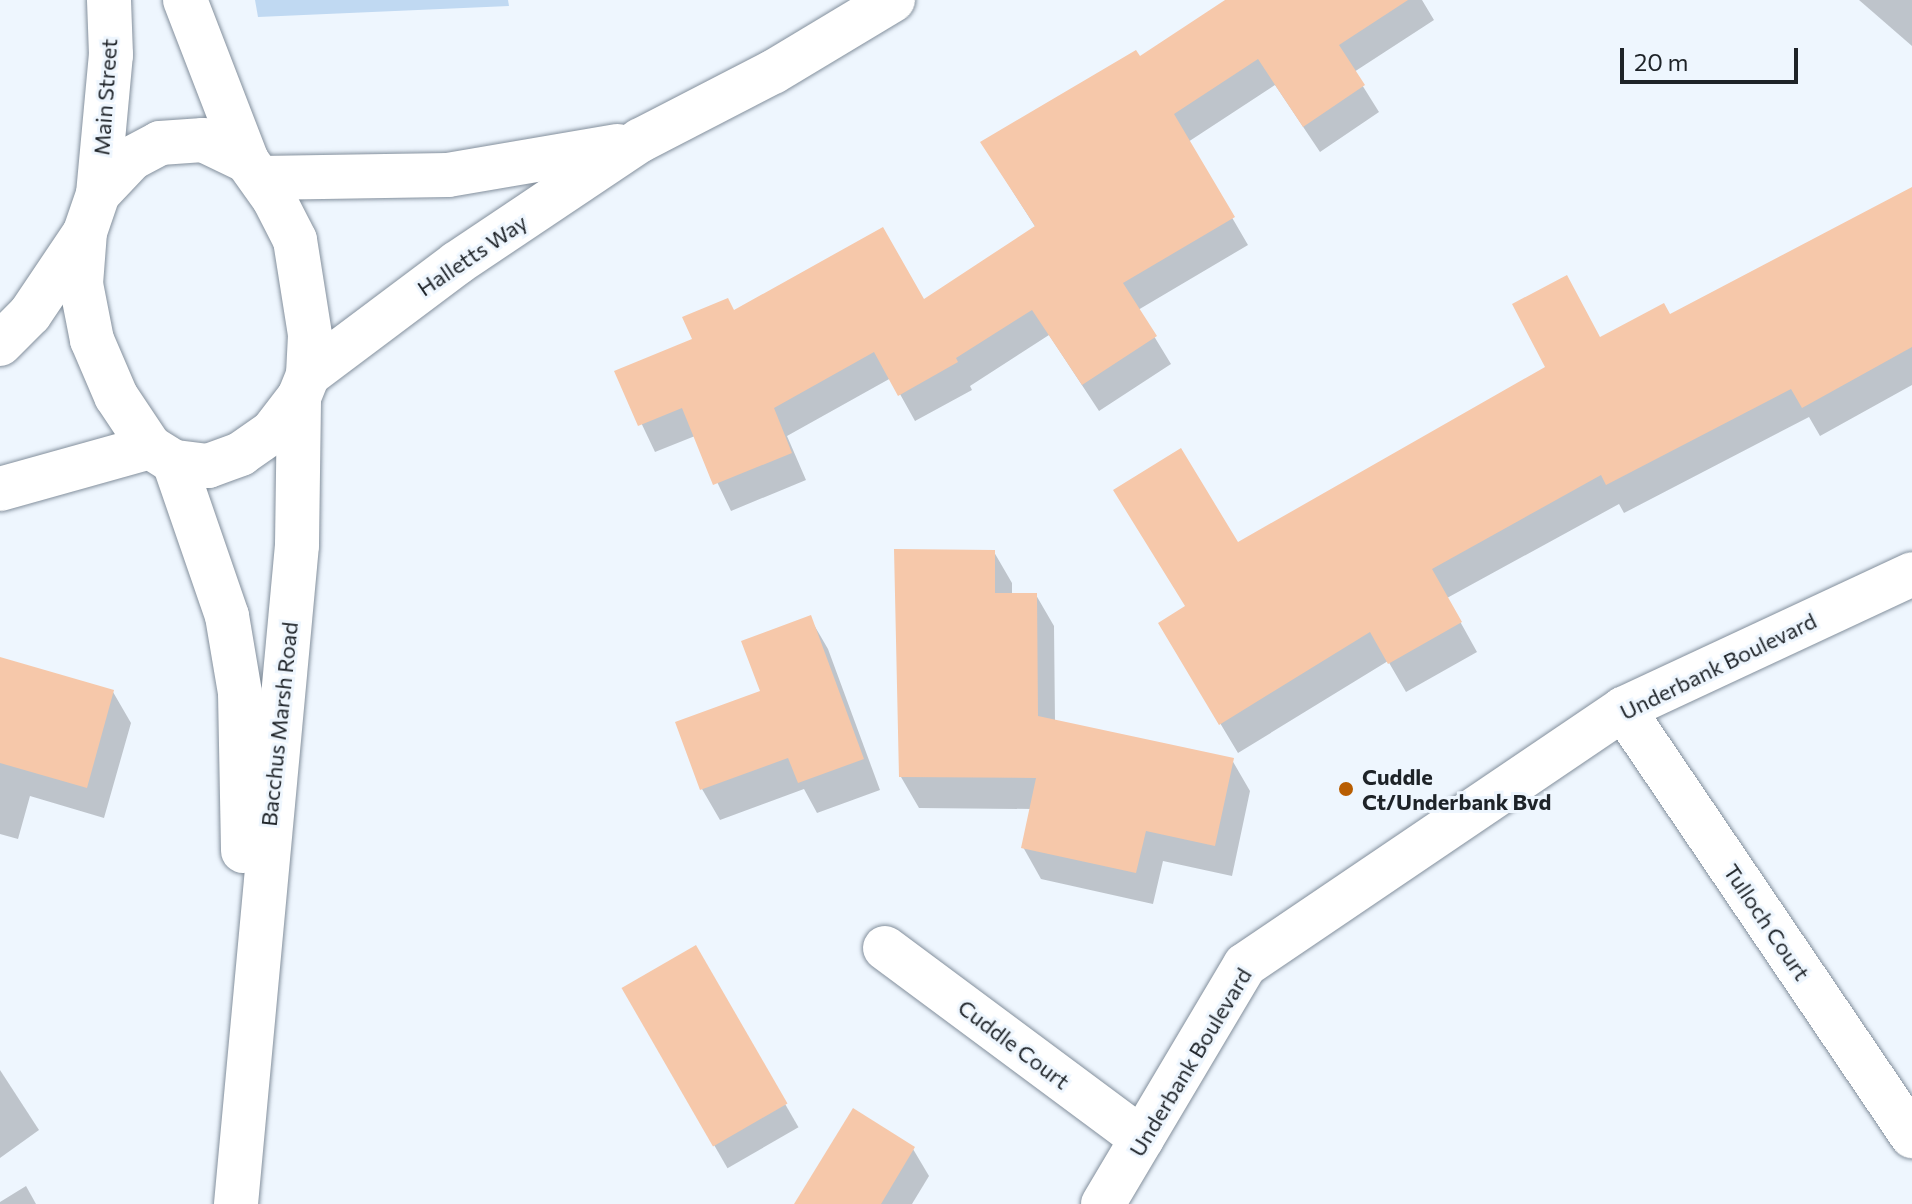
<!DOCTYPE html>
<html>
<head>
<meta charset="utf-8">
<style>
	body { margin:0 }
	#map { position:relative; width:1912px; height:1204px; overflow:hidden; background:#eef6fe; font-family:Commissioner,sans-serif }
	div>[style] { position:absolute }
	.green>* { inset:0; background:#c0d9f2 }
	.shadow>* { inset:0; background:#0003; transform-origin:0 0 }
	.building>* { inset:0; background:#f6c8aa; transform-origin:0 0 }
	.roads { filter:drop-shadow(0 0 2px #838f9c) drop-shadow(0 0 2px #838f9c) }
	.street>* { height:44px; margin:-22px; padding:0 22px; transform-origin:22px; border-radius:22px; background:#fff }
	.secondary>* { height:44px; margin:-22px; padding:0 22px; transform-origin:22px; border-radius:22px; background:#fff }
	.dots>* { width:22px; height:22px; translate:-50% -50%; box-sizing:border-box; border:4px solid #eef6fe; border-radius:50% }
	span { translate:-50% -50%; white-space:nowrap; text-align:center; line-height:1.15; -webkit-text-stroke:6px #eef6fe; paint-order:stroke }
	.street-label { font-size:22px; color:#1e2328 }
	.poi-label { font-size:22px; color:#1e2328; font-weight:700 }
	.left { translate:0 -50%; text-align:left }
	.scale { position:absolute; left:1620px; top:48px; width:178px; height:36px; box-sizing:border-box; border:4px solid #1e2328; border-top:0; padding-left:10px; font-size:24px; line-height:28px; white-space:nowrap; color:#1e2328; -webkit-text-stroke:6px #eef6fe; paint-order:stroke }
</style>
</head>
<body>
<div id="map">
	<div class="green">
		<i style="clip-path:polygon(255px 0,508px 0,509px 6px,258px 17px)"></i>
	</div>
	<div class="shadow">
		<i style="clip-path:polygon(1228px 0,1422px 0,1434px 20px,1354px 72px,1379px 112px,1320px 152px,1275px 85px,1188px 142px,1248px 245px,1138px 310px,1171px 364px,1099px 411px,1049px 335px,970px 386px,972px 390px,915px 421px,891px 378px,787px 436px,806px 480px,731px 511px,695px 436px,655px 452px,617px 372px,695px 340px,734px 312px,923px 302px,1036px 228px,982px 143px,1139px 59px)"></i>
		<i style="clip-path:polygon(1859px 0,1912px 0,1912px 46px)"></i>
		<i style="clip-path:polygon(1912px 189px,1912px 385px,1820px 436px,1809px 417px,1624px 513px,1619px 504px,1447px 598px,1477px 652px,1406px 692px,1388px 661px,1238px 753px,1178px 653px,1187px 607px,1237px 544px,1600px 339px,1670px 317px)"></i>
		<i style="clip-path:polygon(994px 552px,1012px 583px,1012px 595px,1036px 595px,1054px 626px,1055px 721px,1232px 760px,1250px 791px,1232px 876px,1163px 861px,1153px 904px,1041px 879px,1023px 847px,1032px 809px,919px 808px,901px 777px)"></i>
		<i style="clip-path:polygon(810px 618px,828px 649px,880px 790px,817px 813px,804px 789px,720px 820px,702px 789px,678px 723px,762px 692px)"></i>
		<i style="clip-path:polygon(0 659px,113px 692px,131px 723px,104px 818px,30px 796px,18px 839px,0 834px)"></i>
		<i style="left:695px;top:948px;width:207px;height:82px;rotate:60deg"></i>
		<i style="clip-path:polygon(0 1070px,39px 1130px,0 1158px)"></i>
		<i style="clip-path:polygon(913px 1149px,929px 1176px,912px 1204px,796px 1204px)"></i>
		<i style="clip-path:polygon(26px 1186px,36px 1204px,0 1204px,0 1202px)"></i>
	</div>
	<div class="building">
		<i style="clip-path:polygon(1225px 0,1408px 0,1339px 45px,1365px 85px,1303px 127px,1258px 59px,1174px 114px,1235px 217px,1123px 283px,1157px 336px,1082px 385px,1032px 310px,956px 358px,958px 362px,898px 396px,874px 352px,774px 408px,792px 453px,713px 485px,682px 408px,638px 426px,614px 371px,692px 339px,682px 317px,728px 298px,734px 310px,883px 227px,924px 299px,1035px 226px,980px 142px,1136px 50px,1140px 56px)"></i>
		<i style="clip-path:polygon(1912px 187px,1912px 347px,1802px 408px,1791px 389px,1606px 485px,1601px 475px,1432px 569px,1462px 622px,1388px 664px,1370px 632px,1219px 725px,1158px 623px,1185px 606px,1113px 490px,1181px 448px,1238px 542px,1545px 367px,1512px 304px,1567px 275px,1600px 337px,1664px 303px,1670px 314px)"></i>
		<i style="clip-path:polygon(894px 549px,995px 550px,995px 593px,1037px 593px,1038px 716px,1234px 758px,1215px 846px,1146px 831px,1136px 873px,1021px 848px,1036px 778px,899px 777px)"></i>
		<i style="clip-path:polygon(811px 615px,864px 759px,798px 783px,788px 758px,700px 790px,675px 722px,760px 691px,741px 641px)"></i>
		<i style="clip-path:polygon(0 657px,114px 690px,87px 788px,0 763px)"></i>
		<i style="left:696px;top:945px;width:183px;height:86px;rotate:60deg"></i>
		<i style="clip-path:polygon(853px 1108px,915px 1147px,881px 1204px,794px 1204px)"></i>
	</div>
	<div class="roads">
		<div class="street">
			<i style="left:1623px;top:709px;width:516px;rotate:55.91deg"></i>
			<i style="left:885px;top:948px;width:320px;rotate:36.6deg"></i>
			<i style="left:1103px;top:1204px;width:278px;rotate:-59.3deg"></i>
			<i style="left:1245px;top:965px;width:457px;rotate:-34.1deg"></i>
			<i style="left:1623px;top:709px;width:319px;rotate:-25deg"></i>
		</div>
		<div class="secondary">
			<i style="left:185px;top:0;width:173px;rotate:68.9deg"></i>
			<i style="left:203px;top:140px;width:49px;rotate:25.5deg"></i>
			<i style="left:247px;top:161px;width:47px;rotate:54.6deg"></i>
			<i style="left:274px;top:199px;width:46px;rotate:62.9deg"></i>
			<i style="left:295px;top:240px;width:96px;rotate:81deg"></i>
			<i style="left:310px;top:335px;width:40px;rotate:92.9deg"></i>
			<i style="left:308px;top:375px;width:24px;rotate:112deg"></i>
			<i style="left:299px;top:397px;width:44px;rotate:127.6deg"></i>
			<i style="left:272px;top:432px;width:38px;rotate:145deg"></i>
			<i style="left:241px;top:454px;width:35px;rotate:160deg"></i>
			<i style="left:208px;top:466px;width:34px;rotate:-173deg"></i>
			<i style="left:174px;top:462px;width:28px;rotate:-148deg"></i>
			<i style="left:150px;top:447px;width:61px;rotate:-123.7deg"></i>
			<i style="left:116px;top:396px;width:61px;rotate:-113.2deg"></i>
			<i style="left:92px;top:340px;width:57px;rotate:-101.1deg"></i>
			<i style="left:81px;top:284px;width:52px;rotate:-85.6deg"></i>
			<i style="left:85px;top:232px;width:40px;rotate:-71.1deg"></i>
			<i style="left:98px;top:194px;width:50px;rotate:-46.6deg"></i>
			<i style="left:132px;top:158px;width:32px;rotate:-28deg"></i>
			<i style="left:160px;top:143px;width:43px;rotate:-4deg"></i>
			<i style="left:260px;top:178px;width:188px;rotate:-0.9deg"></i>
			<i style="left:448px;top:175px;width:172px;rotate:-9.7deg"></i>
			<i style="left:98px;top:194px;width:140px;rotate:-84.7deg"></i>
			<i style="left:111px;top:55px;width:55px;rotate:-92.1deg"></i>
			<i style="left:0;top:344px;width:42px;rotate:-45deg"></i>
			<i style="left:30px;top:314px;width:95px;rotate:-56.1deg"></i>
			<i style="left:308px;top:375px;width:186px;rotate:-36.9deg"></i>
			<i style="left:457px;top:263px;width:221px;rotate:-33.8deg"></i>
			<i style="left:641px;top:140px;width:148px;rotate:-27.3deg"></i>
			<i style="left:773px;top:72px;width:140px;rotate:-31deg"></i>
			<i style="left:174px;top:462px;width:163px;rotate:71deg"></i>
			<i style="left:227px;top:616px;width:78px;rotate:80.4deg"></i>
			<i style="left:240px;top:693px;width:158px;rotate:88.9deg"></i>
			<i style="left:0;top:489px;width:156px;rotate:-15.6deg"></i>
			<i style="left:236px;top:1204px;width:662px;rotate:-84.71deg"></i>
			<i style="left:297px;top:545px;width:148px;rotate:-89.2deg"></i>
		</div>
	</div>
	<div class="dots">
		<i style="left:1346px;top:789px;background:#b85d01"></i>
	</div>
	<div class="street-label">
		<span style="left:105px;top:97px;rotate:-86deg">Main Street</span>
		<span style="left:472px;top:255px;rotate:-34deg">Halletts Way</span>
		<span style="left:1718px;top:666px;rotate:-26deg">Underbank Boulevard</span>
		<span style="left:279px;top:724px;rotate:-84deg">Bacchus Marsh Road</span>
		<span style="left:1767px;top:922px;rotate:56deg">Tulloch Court</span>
		<span style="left:1014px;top:1044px;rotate:37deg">Cuddle Court</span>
		<span style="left:1190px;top:1062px;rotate:-59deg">Underbank Boulevard</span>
	</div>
	<div class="poi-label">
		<span class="left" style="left:1362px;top:789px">Cuddle<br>Ct/Underbank Bvd</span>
	</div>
	<div class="scale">20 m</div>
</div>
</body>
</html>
